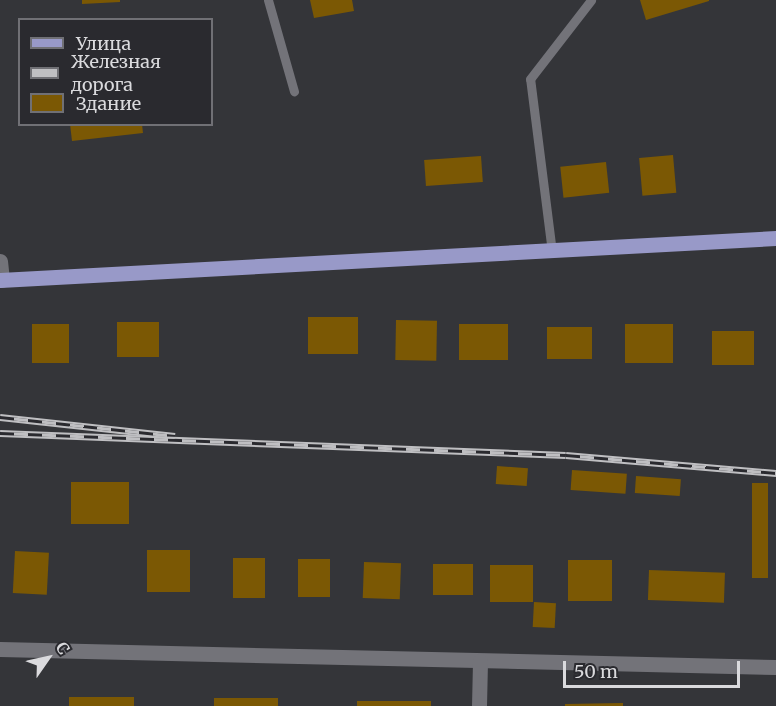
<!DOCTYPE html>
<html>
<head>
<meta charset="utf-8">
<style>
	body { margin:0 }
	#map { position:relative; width:776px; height:706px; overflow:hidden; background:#343539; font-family:Merriweather,serif }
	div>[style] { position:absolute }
	.building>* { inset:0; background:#7b5804; transform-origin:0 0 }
	.lane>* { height:9px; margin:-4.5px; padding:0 4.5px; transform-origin:4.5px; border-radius:4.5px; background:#737379 }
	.street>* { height:15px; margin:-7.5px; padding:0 7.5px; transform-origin:7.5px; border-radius:7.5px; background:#737379 }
	.primary>* { height:15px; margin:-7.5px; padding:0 7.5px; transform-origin:7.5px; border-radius:7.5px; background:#9899c8 }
	.rail>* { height:7px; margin-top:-3.5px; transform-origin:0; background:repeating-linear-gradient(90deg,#2a2a2f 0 14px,#bfbfc2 0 28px); box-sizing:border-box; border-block:2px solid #bfbfc2 }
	span { translate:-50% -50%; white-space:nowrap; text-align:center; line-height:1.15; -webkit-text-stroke:5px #2a2a2f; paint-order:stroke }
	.legend { position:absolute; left:18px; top:18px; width:195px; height:108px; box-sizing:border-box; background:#2a2a2f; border:2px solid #707075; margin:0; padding:8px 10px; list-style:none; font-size:18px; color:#dadadd }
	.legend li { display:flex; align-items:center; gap:12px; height:30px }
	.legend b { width:30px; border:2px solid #707075 }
	.north { position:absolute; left:18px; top:628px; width:60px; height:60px; -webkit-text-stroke:4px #2a2a2f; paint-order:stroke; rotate:56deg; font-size:16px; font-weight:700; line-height:24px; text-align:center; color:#dadadd }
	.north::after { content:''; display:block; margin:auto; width:21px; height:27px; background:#dadadd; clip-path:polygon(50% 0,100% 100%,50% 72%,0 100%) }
	.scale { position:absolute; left:563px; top:661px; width:177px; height:27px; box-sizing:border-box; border:3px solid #dadadd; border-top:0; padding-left:8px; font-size:18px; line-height:21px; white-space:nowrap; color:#dadadd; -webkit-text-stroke:4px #2a2a2f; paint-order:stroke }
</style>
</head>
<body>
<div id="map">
	<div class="building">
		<i style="clip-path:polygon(82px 0,120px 0,120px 2px,82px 4px)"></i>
		<i style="clip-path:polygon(310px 0,352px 0,354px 11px,314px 18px)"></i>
		<i style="clip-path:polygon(640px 0,709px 0,709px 1px,646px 20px)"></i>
		<i style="clip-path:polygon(70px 124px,142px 124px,143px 133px,72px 141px)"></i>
		<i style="left:673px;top:155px;width:38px;height:34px;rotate:85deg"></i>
		<i style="left:481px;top:156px;width:26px;height:57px;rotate:86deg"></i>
		<i style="left:606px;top:162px;width:31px;height:46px;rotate:84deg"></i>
		<i style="left:308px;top:317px;width:50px;height:37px"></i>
		<i style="left:396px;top:320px;width:41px;height:40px;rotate:1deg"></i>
		<i style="left:117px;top:322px;width:42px;height:35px"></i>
		<i style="left:32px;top:324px;width:37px;height:39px"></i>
		<i style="left:459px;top:324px;width:49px;height:36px"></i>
		<i style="left:625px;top:324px;width:48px;height:39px"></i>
		<i style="left:547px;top:327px;width:45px;height:32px"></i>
		<i style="left:712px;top:331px;width:42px;height:34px"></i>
		<i style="left:497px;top:466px;width:31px;height:18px;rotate:4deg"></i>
		<i style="left:572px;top:470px;width:55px;height:20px;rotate:4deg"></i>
		<i style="left:636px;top:476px;width:45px;height:17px;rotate:4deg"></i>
		<i style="left:71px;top:482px;width:58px;height:42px"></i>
		<i style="left:752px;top:483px;width:16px;height:95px"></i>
		<i style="left:147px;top:550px;width:43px;height:42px"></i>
		<i style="left:15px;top:551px;width:34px;height:42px;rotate:3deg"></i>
		<i style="left:233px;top:558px;width:32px;height:40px"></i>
		<i style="left:298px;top:559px;width:32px;height:38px"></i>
		<i style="left:568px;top:560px;width:44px;height:41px"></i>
		<i style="left:364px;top:562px;width:37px;height:36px;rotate:2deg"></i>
		<i style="left:433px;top:564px;width:40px;height:31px"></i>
		<i style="left:490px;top:565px;width:43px;height:37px"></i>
		<i style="left:649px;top:570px;width:76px;height:30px;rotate:2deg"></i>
		<i style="left:534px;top:602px;width:22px;height:25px;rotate:3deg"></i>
		<i style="left:134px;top:697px;width:9px;height:65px;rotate:90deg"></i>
		<i style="left:278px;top:698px;width:8px;height:64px;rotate:90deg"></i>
		<i style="left:357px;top:701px;width:74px;height:5px"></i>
		<i style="clip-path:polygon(623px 703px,623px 706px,565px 706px,565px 704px)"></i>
	</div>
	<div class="lane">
		<i style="left:268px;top:0;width:95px;rotate:74.1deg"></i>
		<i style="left:552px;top:252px;width:174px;rotate:-97.2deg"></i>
		<i style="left:530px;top:79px;width:100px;rotate:-52.3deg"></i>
	</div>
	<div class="street">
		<i style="left:0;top:261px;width:19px;rotate:84deg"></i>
		<i style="left:0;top:649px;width:776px;rotate:1.33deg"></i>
		<i style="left:479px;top:706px;width:45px;rotate:-88.7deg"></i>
	</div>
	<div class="primary">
		<i style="left:0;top:280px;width:777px;rotate:-3.1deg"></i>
	</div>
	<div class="rail">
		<i style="left:0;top:417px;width:176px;rotate:6.2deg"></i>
		<i style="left:0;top:433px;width:566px;rotate:2.23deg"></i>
		<i style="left:566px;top:455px;width:211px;rotate:4.9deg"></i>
	</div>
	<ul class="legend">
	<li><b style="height:8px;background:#9899c8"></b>Улица</li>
	<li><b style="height:8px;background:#bfbfc2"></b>Железная дорога</li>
	<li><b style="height:16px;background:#7b5804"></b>Здание</li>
	</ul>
	<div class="north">С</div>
	<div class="scale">50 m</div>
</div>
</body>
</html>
